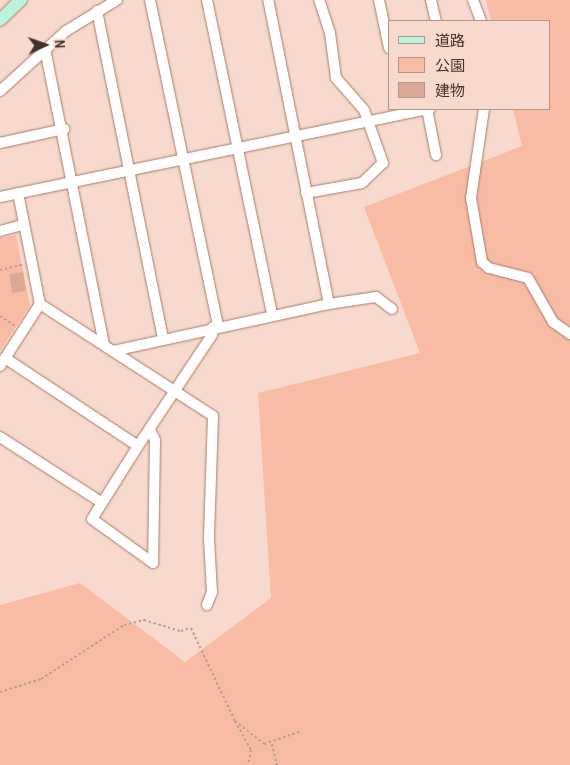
<!DOCTYPE html>
<html>
<head>
<meta charset="utf-8">
<style>
	body { margin:0 }
	#map { position:relative; width:570px; height:765px; overflow:hidden; background:#f8d9cd; font-family:"Archivo Narrow","Noto Sans JP",sans-serif }
	div>[style] { position:absolute }
	.green>* { inset:0; background:#f8bca5 }
	.building>* { inset:0; background:#daa996; transform-origin:0 0 }
	.path>* { height:2px; margin-top:-1px; transform-origin:0; background:repeating-linear-gradient(90deg,#b99e93 0 2.5px,transparent 0 5px) }
	.roads { filter:drop-shadow(0 0 1px #aa7b69) drop-shadow(0 0 1px #aa7b69) }
	.minor>* { height:10px; margin:-5px; padding:0 5px; transform-origin:5px; border-radius:5px; background:#fff }
	.major>* { height:12px; margin:-6px; padding:0 6px; transform-origin:6px; border-radius:6px; background:#bbf4d8 }
	span { translate:-50% -50%; white-space:nowrap; text-align:center; line-height:1.15; -webkit-text-stroke:5px #f8d9cd; paint-order:stroke }
	.legend { position:absolute; left:388px; top:20px; width:162px; height:90px; box-sizing:border-box; background:#f8d9cd; border:1px solid #b0968c; margin:0; padding:6px 9px; list-style:none; font-size:15px; color:#45312a }
	.legend li { display:flex; align-items:center; gap:10px; height:25px }
	.legend b { width:25px; border:1px solid #b0968c }
	.north { position:absolute; left:20px; top:20px; width:50px; height:50px; -webkit-text-stroke:4px #f8d9cd; paint-order:stroke; rotate:87deg; font-size:14px; font-weight:700; line-height:20px; text-align:center; color:#45312a }
	.north::after { content:''; display:block; margin:auto; width:18px; height:22px; background:#45312a; clip-path:polygon(50% 0,100% 100%,50% 72%,0 100%) }
</style>
</head>
<body>
<div id="map">
	<div class="green">
		<i style="clip-path:polygon(486px 0,570px 0,570px 765px,0 765px,0 605px,80px 583px,185px 662px,271px 598px,258px 393px,420px 353px,364px 207px,522px 146px,513px 109px,549px 109px,549px 21px,491px 21px)"></i>
		<i style="clip-path:polygon(16px 235px,30px 306px,0 351px,0 238px)"></i>
	</div>
	<div class="building">
		<i style="left:23px;top:272px;width:19px;height:14px;rotate:81deg"></i>
	</div>
	<div class="path">
		<i style="left:0;top:270px;width:23px;rotate:-13deg"></i>
		<i style="left:0;top:316px;width:17px;rotate:33deg"></i>
		<i style="left:0;top:692px;width:43px;rotate:-17.6deg"></i>
		<i style="left:41px;top:679px;width:99px;rotate:-33deg"></i>
		<i style="left:124px;top:625px;width:21px;rotate:-14deg"></i>
		<i style="left:144px;top:620px;width:39px;rotate:17deg"></i>
		<i style="left:181px;top:631px;width:10px;rotate:-17deg"></i>
		<i style="left:191px;top:628px;width:103px;rotate:64.7deg"></i>
		<i style="left:235px;top:721px;width:37px;rotate:38deg"></i>
		<i style="left:264px;top:744px;width:39px;rotate:-19deg"></i>
		<i style="left:235px;top:721px;width:33px;rotate:61deg"></i>
		<i style="left:251px;top:750px;width:15px;rotate:101deg"></i>
		<i style="left:272px;top:744px;width:22px;rotate:77deg"></i>
	</div>
	<div class="roads">
		<div class="minor">
			<i style="left:150px;top:0;width:333px;rotate:78.2deg"></i>
			<i style="left:207px;top:0;width:322px;rotate:78.3deg"></i>
			<i style="left:379px;top:0;width:49px;rotate:78.2deg"></i>
			<i style="left:431px;top:0;width:22px;rotate:77deg"></i>
			<i style="left:473px;top:0;width:22px;rotate:69deg"></i>
			<i style="left:97px;top:11px;width:333px;rotate:78.6deg"></i>
			<i style="left:45px;top:49px;width:301px;rotate:78.7deg"></i>
			<i style="left:0;top:91px;width:89px;rotate:-42.3deg"></i>
			<i style="left:66px;top:31px;width:60px;rotate:-31.3deg"></i>
			<i style="left:427px;top:109px;width:47px;rotate:78.9deg"></i>
			<i style="left:484px;top:109px;width:90px;rotate:98.3deg"></i>
			<i style="left:471px;top:198px;width:65px;rotate:80.2deg"></i>
			<i style="left:482px;top:262px;width:9px;rotate:41deg"></i>
			<i style="left:489px;top:268px;width:40px;rotate:14.4deg"></i>
			<i style="left:528px;top:278px;width:51px;rotate:60.4deg"></i>
			<i style="left:553px;top:322px;width:21px;rotate:35deg"></i>
			<i style="left:0;top:143px;width:66px;rotate:-12.3deg"></i>
			<i style="left:306px;top:193px;width:57px;rotate:-10.1deg"></i>
			<i style="left:362px;top:183px;width:29px;rotate:-44deg"></i>
			<i style="left:383px;top:163px;width:56px;rotate:-109.7deg"></i>
			<i style="left:364px;top:110px;width:43px;rotate:-131.2deg"></i>
			<i style="left:336px;top:78px;width:45px;rotate:-97.6deg"></i>
			<i style="left:330px;top:33px;width:35px;rotate:-108deg"></i>
			<i style="left:0;top:197px;width:439px;rotate:-11.6deg"></i>
			<i style="left:0;top:231px;width:24px;rotate:-15deg"></i>
			<i style="left:40px;top:304px;width:206px;rotate:32.9deg"></i>
			<i style="left:213px;top:416px;width:123px;rotate:91.9deg"></i>
			<i style="left:209px;top:539px;width:53px;rotate:86.8deg"></i>
			<i style="left:212px;top:592px;width:14px;rotate:111deg"></i>
			<i style="left:329px;top:304px;width:48px;rotate:-8.5deg"></i>
			<i style="left:376px;top:297px;width:20px;rotate:37deg"></i>
			<i style="left:113px;top:351px;width:221px;rotate:-12.3deg"></i>
			<i style="left:329px;top:304px;width:310px;rotate:-101.3deg"></i>
			<i style="left:5px;top:358px;width:159px;rotate:33.5deg"></i>
			<i style="left:0;top:366px;width:74px;rotate:-57.2deg"></i>
			<i style="left:40px;top:304px;width:113px;rotate:-101.2deg"></i>
			<i style="left:150px;top:429px;width:12px;rotate:66deg"></i>
			<i style="left:155px;top:440px;width:123px;rotate:90.9deg"></i>
			<i style="left:153px;top:563px;width:75px;rotate:-144.2deg"></i>
			<i style="left:92px;top:519px;width:86px;rotate:-57.8deg"></i>
			<i style="left:138px;top:446px;width:133px;rotate:-56.3deg"></i>
			<i style="left:212px;top:335px;width:8px;rotate:-83deg"></i>
			<i style="left:0;top:437px;width:120px;rotate:32.8deg"></i>
		</div>
		<div class="major">
			<i style="left:0;top:20px;width:29px;rotate:-44deg"></i>
		</div>
	</div>
	<ul class="legend">
	<li><b style="height:6px;background:#bbf4d8"></b>道路</li>
	<li><b style="height:14px;background:#f8bca5"></b>公園</li>
	<li><b style="height:14px;background:#daa996"></b>建物</li>
	</ul>
	<div class="north">N</div>
</div>
</body>
</html>
